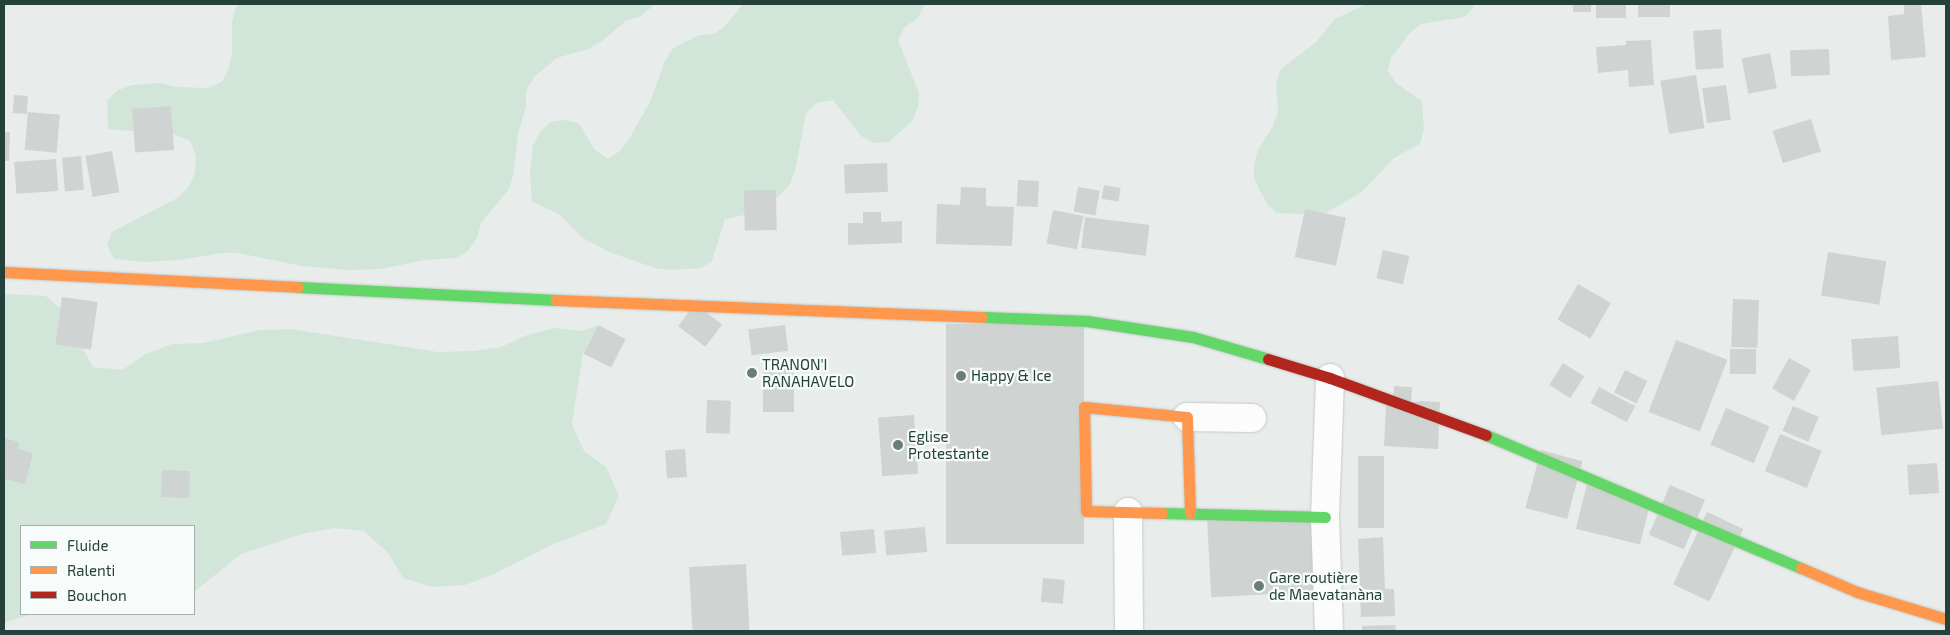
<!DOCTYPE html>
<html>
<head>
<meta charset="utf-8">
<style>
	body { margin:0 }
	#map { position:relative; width:1950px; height:635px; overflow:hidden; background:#e8edeb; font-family:"Exo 2",sans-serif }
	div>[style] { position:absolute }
	.green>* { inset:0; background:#d1e6d8 }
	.building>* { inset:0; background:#cfd4d2; transform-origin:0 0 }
	.roads { filter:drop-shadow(0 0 1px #c5cac8) drop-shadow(0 0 1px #c5cac8) }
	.street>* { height:28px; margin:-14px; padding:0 14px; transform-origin:14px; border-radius:14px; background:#fcfcfc }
	.fast>* { height:11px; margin:-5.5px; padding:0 5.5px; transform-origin:5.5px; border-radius:5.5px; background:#63d668 }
	.slow>* { height:11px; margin:-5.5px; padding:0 5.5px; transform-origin:5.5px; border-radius:5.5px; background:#ff974d }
	.jam>* { height:11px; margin:-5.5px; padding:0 5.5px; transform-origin:5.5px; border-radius:5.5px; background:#b3261e }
	.dots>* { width:14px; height:14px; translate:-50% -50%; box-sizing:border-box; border:2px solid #f7fbf9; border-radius:50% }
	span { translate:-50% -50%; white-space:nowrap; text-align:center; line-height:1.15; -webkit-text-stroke:4.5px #f7fbf9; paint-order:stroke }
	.poi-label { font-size:15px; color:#24423a }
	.left { translate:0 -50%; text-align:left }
	.frame { position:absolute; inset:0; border:5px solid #24423a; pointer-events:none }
	.legend { position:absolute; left:20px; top:525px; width:175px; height:90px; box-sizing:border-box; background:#f7fbf9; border:1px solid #a3b1ad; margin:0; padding:6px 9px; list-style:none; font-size:15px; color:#24423a }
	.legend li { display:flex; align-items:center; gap:10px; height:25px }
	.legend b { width:25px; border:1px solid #a3b1ad }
</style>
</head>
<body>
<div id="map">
	<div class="green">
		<i style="clip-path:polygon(239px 4px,655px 4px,641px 16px,626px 21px,602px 41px,588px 49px,557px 58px,534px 77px,526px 91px,526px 106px,518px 134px,513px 176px,509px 189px,481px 223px,477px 238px,468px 251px,456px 258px,425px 260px,381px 269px,349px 270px,302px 266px,238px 253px,222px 253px,179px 260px,144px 262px,114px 259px,107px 245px,112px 232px,179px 197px,189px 186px,195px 173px,196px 156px,190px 141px,176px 135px,108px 129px,107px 100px,118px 90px,132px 85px,161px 83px,175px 87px,208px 88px,222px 82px,229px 68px,232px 53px,232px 23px,235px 9px)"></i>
		<i style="clip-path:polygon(743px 4px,922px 4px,924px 5px,918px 18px,905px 27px,898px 40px,919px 93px,918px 107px,913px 120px,889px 142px,875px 143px,861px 136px,833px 100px,817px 103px,806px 113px,795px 171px,790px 184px,780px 195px,754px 213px,725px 219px,712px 261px,701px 268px,670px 270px,655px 268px,609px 252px,581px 237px,559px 214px,532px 202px,530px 173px,533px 145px,540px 132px,550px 122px,564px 120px,579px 123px,594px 149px,608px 159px,620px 151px,629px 139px,650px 102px,665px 61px,673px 48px,699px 35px,714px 34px,725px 26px)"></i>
		<i style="clip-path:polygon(1366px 4px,1476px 4px,1465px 17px,1421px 24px,1409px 34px,1391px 58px,1388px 71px,1396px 83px,1422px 101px,1424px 129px,1420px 144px,1394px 158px,1362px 192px,1322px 215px,1277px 213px,1267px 204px,1260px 191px,1254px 177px,1254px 164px,1258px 150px,1273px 126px,1278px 112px,1276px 82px,1281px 69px,1316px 42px,1335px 19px)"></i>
		<i style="clip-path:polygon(4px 294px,46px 296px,69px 316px,79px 342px,93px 367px,122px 370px,146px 354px,172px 344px,203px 343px,260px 330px,291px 329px,438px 352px,473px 351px,501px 347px,527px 335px,555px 328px,582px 331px,598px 325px,583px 353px,572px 424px,584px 451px,606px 467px,619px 496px,606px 524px,551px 545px,496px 573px,465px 585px,432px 587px,403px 578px,388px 553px,364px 531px,334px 528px,302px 534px,241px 554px,194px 592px,194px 526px,21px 526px,21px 614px,31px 614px,4px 623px)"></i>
	</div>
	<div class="building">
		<i style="left:1573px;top:4px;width:18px;height:8px"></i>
		<i style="left:1596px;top:4px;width:30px;height:14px"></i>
		<i style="left:1638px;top:4px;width:32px;height:13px"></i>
		<i style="clip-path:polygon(1904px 4px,1921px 4px,1926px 57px,1891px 60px,1888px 16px,1904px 14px)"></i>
		<i style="left:1721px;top:29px;width:39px;height:28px;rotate:86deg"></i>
		<i style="clip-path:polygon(1651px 40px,1654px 85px,1629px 87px,1628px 70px,1598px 73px,1596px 47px,1626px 45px,1626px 41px)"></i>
		<i style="left:1829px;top:49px;width:26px;height:39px;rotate:88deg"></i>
		<i style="left:1770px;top:53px;width:36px;height:29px;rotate:79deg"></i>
		<i style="left:1696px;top:75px;width:54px;height:36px;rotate:81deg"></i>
		<i style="left:1726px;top:85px;width:35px;height:24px;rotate:82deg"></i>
		<i style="left:14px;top:95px;width:14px;height:18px;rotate:4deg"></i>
		<i style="left:171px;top:106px;width:44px;height:39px;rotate:86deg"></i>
		<i style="left:28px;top:112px;width:32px;height:38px;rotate:5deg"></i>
		<i style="left:1811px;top:119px;width:34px;height:40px;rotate:73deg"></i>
		<i style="clip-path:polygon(4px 132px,10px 132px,9px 161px,4px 161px)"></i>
		<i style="left:112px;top:151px;width:42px;height:27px;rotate:80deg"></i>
		<i style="left:81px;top:156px;width:34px;height:19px;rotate:85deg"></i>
		<i style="left:56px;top:159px;width:32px;height:42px;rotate:86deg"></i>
		<i style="left:887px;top:163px;width:29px;height:43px;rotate:88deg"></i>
		<i style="left:1018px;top:180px;width:21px;height:26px;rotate:3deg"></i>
		<i style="left:1104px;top:185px;width:17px;height:14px;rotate:10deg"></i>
		<i style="clip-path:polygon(961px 187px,986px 188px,986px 206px,1014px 207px,1012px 246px,936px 244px,937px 204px,960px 205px)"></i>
		<i style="left:1078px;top:187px;width:22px;height:25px;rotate:10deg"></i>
		<i style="left:776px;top:190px;width:40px;height:32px;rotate:89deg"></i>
		<i style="left:1305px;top:209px;width:42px;height:49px;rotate:12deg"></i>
		<i style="left:1053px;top:210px;width:31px;height:34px;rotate:11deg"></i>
		<i style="clip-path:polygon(863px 212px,881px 212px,881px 222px,902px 221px,902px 243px,848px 245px,848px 223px,863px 223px)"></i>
		<i style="left:1085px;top:217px;width:65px;height:31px;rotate:7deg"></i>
		<i style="left:1383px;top:250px;width:27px;height:29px;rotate:13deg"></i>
		<i style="left:1828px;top:252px;width:59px;height:44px;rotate:9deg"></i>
		<i style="left:1578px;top:284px;width:38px;height:41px;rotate:30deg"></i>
		<i style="left:62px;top:297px;width:36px;height:48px;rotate:8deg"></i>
		<i style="left:1733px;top:299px;width:26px;height:48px;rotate:2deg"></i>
		<i style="left:695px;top:304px;width:34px;height:28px;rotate:37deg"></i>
		<i style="left:946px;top:324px;width:138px;height:220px"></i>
		<i style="left:598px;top:325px;width:31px;height:32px;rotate:27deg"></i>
		<i style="left:785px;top:325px;width:26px;height:37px;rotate:83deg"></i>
		<i style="left:1898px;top:336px;width:32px;height:47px;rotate:86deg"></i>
		<i style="left:1676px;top:340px;width:55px;height:77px;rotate:21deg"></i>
		<i style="left:1730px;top:349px;width:26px;height:25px"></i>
		<i style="left:1789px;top:358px;width:25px;height:35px;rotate:29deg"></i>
		<i style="left:1563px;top:363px;width:25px;height:26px;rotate:32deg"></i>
		<i style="left:794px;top:367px;width:45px;height:31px;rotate:90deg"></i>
		<i style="left:1625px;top:370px;width:25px;height:25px;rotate:26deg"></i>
		<i style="left:1938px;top:381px;width:48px;height:62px;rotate:84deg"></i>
		<i style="left:1394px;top:386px;width:18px;height:15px;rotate:3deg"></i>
		<i style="left:1599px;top:387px;width:41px;height:18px;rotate:28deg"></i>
		<i style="left:707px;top:400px;width:24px;height:33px;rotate:2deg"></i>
		<i style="clip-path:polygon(1423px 401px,1440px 402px,1438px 449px,1384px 446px,1386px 405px)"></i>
		<i style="left:1793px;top:406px;width:28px;height:27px;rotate:23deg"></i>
		<i style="left:1726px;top:408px;width:47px;height:40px;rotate:23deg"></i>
		<i style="left:914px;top:415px;width:59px;height:36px;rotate:86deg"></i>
		<i style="left:1780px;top:434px;width:45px;height:40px;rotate:22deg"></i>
		<i style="clip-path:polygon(4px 438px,19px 442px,18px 449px,33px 453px,25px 484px,4px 479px)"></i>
		<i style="left:685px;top:449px;width:28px;height:20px;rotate:86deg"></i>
		<i style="left:1541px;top:450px;width:43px;height:60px;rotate:15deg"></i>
		<i style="left:1384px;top:456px;width:72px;height:26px;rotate:90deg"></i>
		<i style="left:1937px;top:463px;width:30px;height:30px;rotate:86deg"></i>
		<i style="left:162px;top:470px;width:28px;height:27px;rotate:2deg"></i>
		<i style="left:1587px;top:484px;width:66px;height:46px;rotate:14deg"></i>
		<i style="left:1670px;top:485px;width:38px;height:54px;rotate:23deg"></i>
		<i style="left:1707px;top:512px;width:40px;height:80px;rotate:25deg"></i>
		<i style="left:1329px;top:514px;width:77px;height:122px;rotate:87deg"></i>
		<i style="left:925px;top:527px;width:25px;height:41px;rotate:85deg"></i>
		<i style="left:874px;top:529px;width:24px;height:34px;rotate:85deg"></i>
		<i style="clip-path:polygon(1383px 537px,1385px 589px,1394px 589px,1395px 616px,1361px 617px,1358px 539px)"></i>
		<i style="left:746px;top:564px;width:67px;height:57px;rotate:87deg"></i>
		<i style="left:1043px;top:578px;width:22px;height:24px;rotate:5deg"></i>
		<i style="clip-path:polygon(1395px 625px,1396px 631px,1362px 631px,1362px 626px)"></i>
	</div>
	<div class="roads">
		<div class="street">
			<i style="left:1187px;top:417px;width:65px;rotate:0.9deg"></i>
			<i style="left:1128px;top:512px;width:119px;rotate:89.5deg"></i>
			<i style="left:1329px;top:631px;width:114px;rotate:-92deg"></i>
			<i style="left:1325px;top:517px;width:139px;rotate:-87.9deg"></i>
		</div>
		<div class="fast">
			<i style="left:298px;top:287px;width:258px;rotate:2.9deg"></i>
			<i style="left:982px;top:317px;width:105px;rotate:2.2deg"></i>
			<i style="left:1087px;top:321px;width:107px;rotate:8.6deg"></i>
			<i style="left:1193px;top:337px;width:78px;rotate:16.3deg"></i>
			<i style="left:1486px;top:435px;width:342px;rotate:22.9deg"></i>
			<i style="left:1162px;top:513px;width:163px;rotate:1.4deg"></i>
		</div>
		<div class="slow">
			<i style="left:4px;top:272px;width:294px;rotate:2.9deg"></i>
			<i style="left:556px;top:300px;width:426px;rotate:2.3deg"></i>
			<i style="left:1162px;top:513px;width:76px;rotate:-178.5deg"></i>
			<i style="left:1086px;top:511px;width:104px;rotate:-91.1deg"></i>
			<i style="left:1084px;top:407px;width:103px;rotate:5.5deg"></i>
			<i style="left:1187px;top:417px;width:96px;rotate:88.2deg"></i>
			<i style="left:1801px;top:568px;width:61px;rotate:23.2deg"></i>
			<i style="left:1857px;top:592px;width:93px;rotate:16.9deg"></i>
		</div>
		<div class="jam">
			<i style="left:1268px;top:359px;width:65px;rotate:17deg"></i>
			<i style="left:1330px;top:378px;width:166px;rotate:20.1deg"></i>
		</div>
	</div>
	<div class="dots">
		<i style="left:752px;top:373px;background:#697e78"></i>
		<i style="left:961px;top:376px;background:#697e78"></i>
		<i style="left:898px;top:445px;background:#697e78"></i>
		<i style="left:1259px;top:586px;background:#697e78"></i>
	</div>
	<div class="poi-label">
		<span class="left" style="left:762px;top:373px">TRANON'I<br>RANAHAVELO</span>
		<span class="left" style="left:971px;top:376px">Happy &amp; Ice</span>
		<span class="left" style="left:908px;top:445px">Eglise<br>Protestante</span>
		<span class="left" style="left:1269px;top:586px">Gare routière<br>de Maevatanàna</span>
	</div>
	<div class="frame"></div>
	<ul class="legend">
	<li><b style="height:6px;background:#63d668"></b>Fluide</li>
	<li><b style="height:6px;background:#ff974d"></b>Ralenti</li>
	<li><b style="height:6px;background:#b3261e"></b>Bouchon</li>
	</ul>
</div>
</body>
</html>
